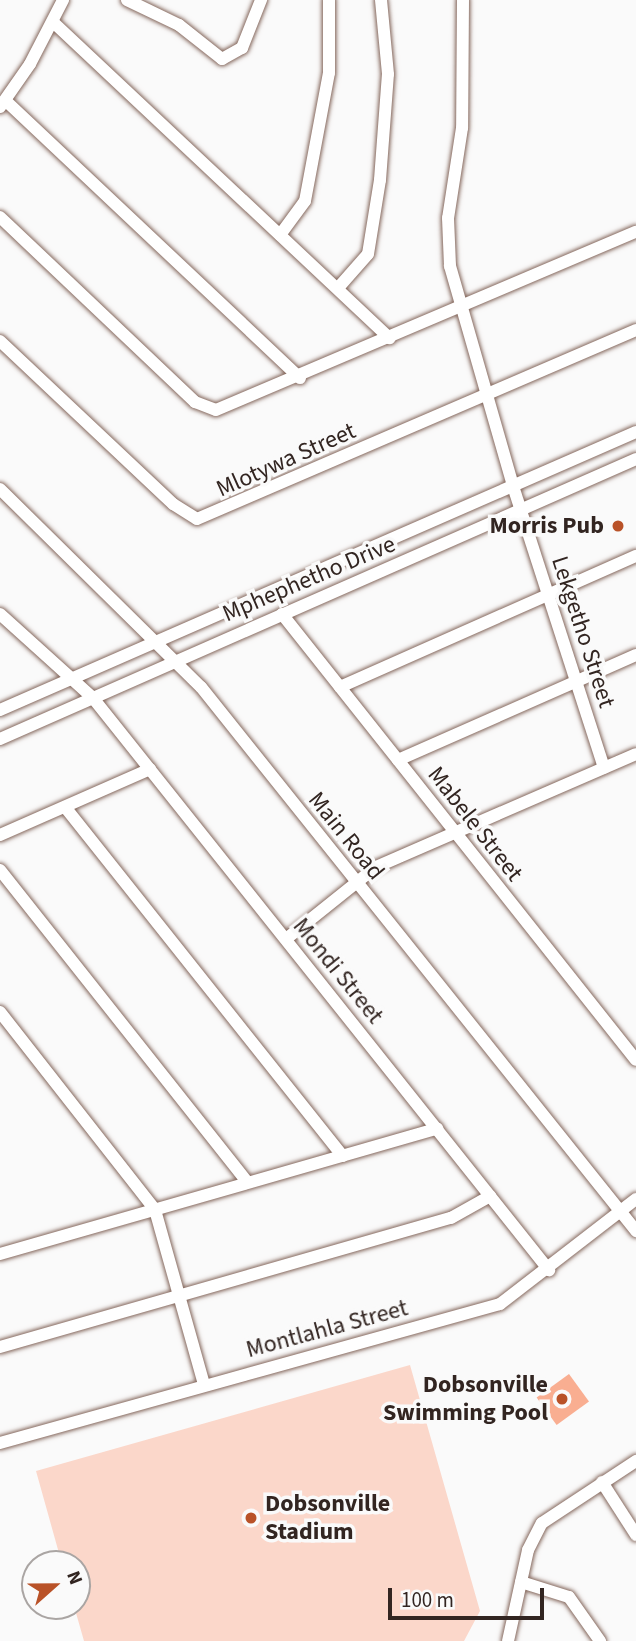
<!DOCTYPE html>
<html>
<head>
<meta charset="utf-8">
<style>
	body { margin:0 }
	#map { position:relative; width:636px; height:1641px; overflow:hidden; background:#fafafa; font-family:"Source Sans 3",sans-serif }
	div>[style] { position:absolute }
	.green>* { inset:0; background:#fbd7ca }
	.water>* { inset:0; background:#f9ae91; transform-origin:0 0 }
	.roads { filter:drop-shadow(0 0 2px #85685d) drop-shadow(0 0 2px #85685d) }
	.minor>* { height:12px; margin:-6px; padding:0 6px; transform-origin:6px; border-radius:6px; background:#fff }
	.dots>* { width:19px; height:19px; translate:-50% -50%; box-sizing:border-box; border:4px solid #fafafa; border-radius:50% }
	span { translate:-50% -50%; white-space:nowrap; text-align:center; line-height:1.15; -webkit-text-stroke:7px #fafafa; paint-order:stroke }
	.street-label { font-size:24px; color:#322521 }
	.poi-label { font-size:24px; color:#322521; font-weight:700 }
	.right { translate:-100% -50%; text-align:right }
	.left { translate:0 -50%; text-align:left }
	.north { position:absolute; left:21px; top:1550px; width:70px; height:70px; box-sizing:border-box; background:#fafafa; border:2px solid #aaa5a3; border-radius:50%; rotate:69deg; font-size:19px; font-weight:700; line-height:28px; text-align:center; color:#322521 }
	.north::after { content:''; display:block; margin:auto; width:24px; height:32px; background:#b95228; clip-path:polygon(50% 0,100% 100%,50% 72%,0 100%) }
	.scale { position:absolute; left:388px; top:1588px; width:156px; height:32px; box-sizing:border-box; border:4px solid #322521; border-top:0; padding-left:9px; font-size:21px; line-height:24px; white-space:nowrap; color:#322521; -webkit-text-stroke:5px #fafafa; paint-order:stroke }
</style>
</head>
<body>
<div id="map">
	<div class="green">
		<i style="clip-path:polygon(410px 1365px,480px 1611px,464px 1641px,84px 1641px,74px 1606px,77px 1564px,62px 1564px,36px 1471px)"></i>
	</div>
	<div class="water">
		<i style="left:569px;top:1374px;width:34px;height:40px;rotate:54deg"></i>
	</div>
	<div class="roads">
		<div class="minor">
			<i style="left:127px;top:0;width:58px;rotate:25.7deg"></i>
			<i style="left:179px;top:25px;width:55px;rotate:38.3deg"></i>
			<i style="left:222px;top:59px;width:23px;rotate:-29deg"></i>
			<i style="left:242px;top:48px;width:52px;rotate:-68.4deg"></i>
			<i style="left:463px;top:0;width:128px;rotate:90.4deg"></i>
			<i style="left:462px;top:128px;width:91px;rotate:98.8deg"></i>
			<i style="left:448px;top:218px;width:48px;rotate:87.6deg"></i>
			<i style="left:450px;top:266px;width:229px;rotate:74deg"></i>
			<i style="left:513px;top:486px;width:296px;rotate:72.1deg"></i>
			<i style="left:53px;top:22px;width:462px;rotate:43.2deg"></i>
			<i style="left:6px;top:101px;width:404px;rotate:43.3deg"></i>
			<i style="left:0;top:107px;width:52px;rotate:-55.1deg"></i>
			<i style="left:30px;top:64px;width:72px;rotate:-62.7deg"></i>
			<i style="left:0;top:217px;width:269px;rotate:43.5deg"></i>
			<i style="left:195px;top:402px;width:22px;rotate:21deg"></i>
			<i style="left:216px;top:410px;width:456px;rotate:-23deg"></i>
			<i style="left:280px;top:235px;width:42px;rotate:-53.7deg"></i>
			<i style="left:305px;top:201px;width:130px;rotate:-79.4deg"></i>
			<i style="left:329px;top:73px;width:73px;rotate:-90deg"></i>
			<i style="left:338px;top:288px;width:45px;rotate:-48.6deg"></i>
			<i style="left:368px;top:254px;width:75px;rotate:-80.8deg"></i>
			<i style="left:380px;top:180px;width:106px;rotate:-85.7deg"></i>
			<i style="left:388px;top:74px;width:74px;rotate:-95.4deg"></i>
			<i style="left:0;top:341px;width:238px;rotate:43.3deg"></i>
			<i style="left:173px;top:504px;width:28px;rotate:32deg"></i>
			<i style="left:197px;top:519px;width:478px;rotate:-23.3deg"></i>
			<i style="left:0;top:489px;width:282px;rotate:44.6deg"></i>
			<i style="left:201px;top:687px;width:697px;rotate:51.35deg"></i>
			<i style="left:0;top:614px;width:125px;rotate:42.1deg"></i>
			<i style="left:93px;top:698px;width:732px;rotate:51.44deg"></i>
			<i style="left:282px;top:614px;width:569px;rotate:51.56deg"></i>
			<i style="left:340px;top:687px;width:324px;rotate:-23.9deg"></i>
			<i style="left:0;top:710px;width:694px;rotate:-23.61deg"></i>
			<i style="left:0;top:739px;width:695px;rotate:-23.76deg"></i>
			<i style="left:398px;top:760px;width:260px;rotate:-23.8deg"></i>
			<i style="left:65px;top:807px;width:446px;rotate:51.5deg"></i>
			<i style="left:0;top:835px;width:164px;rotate:-23.7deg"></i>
			<i style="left:0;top:870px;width:398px;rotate:51.6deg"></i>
			<i style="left:286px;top:939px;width:115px;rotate:-38.7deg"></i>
			<i style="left:376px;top:867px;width:283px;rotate:-23.5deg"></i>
			<i style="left:0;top:1012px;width:251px;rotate:51.9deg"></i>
			<i style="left:155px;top:1210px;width:181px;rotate:74.3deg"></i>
			<i style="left:0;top:1254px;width:455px;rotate:-16deg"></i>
			<i style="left:0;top:1347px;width:469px;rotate:-16deg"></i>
			<i style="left:451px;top:1218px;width:45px;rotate:-29.4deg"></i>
			<i style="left:0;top:1443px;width:519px;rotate:-15.54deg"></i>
			<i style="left:500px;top:1304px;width:172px;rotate:-37.7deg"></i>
			<i style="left:602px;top:1482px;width:63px;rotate:57.3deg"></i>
			<i style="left:521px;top:1582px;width:50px;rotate:17.4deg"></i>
			<i style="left:569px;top:1597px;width:54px;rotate:54.8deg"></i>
			<i style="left:508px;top:1641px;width:93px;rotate:-77.6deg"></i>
			<i style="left:528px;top:1550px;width:30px;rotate:-63deg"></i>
			<i style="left:542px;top:1523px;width:113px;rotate:-33.4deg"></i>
		</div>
	</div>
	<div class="dots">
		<i style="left:618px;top:526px;background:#b95228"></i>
		<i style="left:562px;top:1399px;background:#b95228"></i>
		<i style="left:251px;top:1518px;background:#b95228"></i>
	</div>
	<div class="street-label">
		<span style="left:286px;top:460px;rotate:-24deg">Mlotywa Street</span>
		<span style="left:309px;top:579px;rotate:-23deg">Mphephetho Drive</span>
		<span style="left:583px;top:632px;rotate:72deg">Lekgetho Street</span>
		<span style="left:475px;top:824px;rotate:52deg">Mabele Street</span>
		<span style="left:346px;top:836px;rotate:51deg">Main Road</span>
		<span style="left:338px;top:971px;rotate:51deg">Mondi Street</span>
		<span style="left:327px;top:1329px;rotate:-15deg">Montlahla Street</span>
	</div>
	<div class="poi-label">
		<span class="right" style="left:604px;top:526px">Morris Pub</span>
		<span class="right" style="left:548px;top:1399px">Dobsonville<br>Swimming Pool</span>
		<span class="left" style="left:265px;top:1518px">Dobsonville<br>Stadium</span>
	</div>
	<div class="north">N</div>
	<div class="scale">100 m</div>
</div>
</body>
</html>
